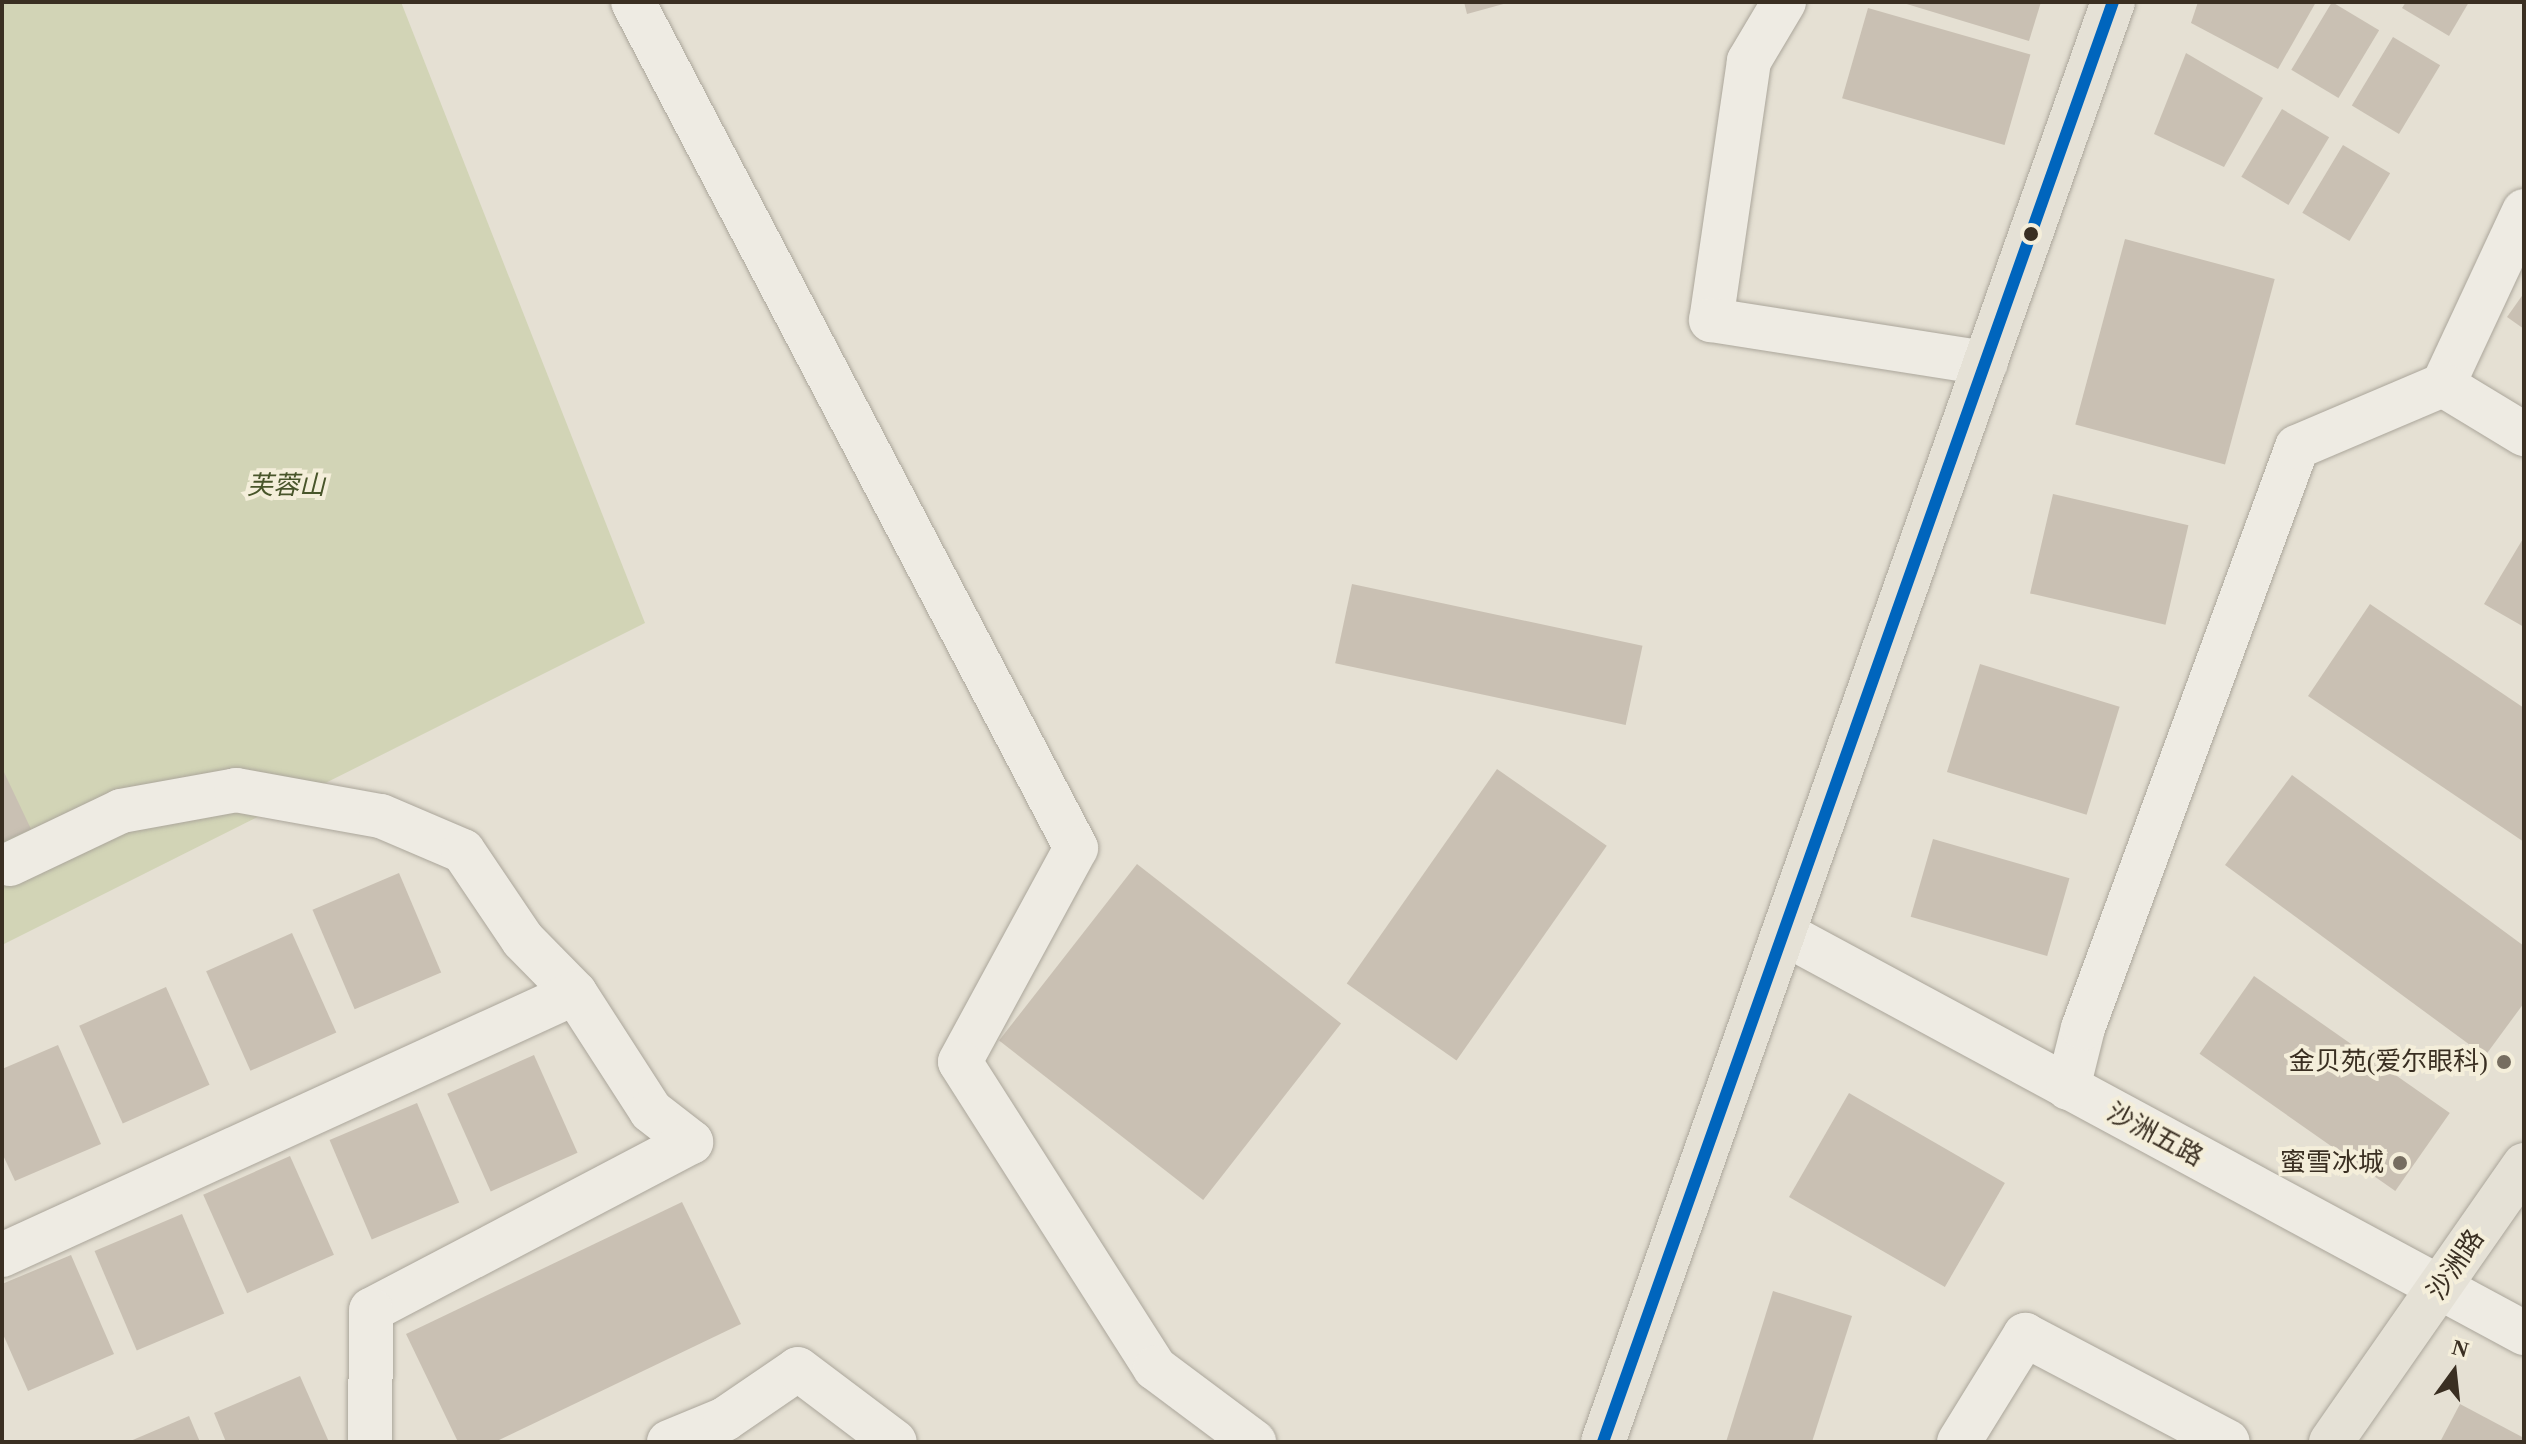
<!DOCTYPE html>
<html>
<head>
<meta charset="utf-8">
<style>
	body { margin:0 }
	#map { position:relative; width:2526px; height:1444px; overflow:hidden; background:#e5e0d3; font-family:"Times New Roman","Noto Sans SC",serif }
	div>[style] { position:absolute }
	.green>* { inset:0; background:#d2d4b6 }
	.building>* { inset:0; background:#c9c0b3; transform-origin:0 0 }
	.roads { filter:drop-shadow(0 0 2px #aba69b) drop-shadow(0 0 2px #aba69b) }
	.minor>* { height:44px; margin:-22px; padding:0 22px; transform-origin:22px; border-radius:22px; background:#eeebe3 }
	.major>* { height:44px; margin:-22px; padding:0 22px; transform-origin:22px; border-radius:22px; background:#e5e1d6 }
	.bus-1>* { height:12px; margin:-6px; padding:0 6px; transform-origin:6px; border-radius:6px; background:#0065bd }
	.dots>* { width:22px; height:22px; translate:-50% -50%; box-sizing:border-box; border:4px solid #f4eeda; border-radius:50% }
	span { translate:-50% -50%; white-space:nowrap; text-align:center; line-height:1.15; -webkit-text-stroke:8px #f4eeda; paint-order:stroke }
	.park-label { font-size:26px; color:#48552a; font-style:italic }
	.poi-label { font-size:26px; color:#3a2f22 }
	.right { translate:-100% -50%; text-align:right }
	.street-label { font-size:26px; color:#3a2f22 }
	.frame { position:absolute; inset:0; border:4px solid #3a2f22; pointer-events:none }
	.north { position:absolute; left:2414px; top:1332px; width:80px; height:80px; -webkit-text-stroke:6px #f4eeda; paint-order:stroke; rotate:15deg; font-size:22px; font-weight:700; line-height:32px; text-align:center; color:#3a2f22 }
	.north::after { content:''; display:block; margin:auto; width:28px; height:36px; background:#3a2f22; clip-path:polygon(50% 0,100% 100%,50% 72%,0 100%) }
</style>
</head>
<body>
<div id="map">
	<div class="green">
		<i style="clip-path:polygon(2px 2px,401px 2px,645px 623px,2px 945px)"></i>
	</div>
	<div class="building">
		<i style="clip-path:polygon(1464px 2px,1507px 2px,1507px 3px,1467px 14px)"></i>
		<i style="clip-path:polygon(1900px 2px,2041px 2px,2029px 41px)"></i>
		<i style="clip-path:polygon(2198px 2px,2316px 2px,2278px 69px,2191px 23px)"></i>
		<i style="left:2332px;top:2px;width:55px;height:79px;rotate:31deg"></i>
		<i style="clip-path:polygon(2406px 2px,2469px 2px,2449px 36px,2402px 8px)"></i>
		<i style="left:1868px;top:8px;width:169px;height:94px;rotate:16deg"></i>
		<i style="left:2393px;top:37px;width:55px;height:80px;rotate:31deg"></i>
		<i style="clip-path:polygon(2186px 53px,2263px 98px,2224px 167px,2154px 134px)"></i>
		<i style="left:2282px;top:109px;width:55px;height:79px;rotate:31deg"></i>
		<i style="left:2343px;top:145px;width:55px;height:79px;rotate:31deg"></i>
		<i style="left:2125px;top:239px;width:155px;height:192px;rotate:15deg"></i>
		<i style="clip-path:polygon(2524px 293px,2524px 329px,2507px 317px)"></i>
		<i style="left:2053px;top:494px;width:139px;height:102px;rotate:13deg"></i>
		<i style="clip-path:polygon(2524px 537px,2524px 627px,2484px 604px)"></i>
		<i style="left:1352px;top:584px;width:297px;height:81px;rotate:12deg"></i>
		<i style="clip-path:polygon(2370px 604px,2524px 708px,2524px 842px,2308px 696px)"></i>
		<i style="left:1980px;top:664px;width:146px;height:113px;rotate:17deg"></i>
		<i style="clip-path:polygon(2px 768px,31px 829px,2px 842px)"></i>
		<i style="left:1497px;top:769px;width:134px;height:262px;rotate:35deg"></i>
		<i style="clip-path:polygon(2292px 775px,2524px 946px,2524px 1003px,2485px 1056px,2225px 865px)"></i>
		<i style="left:1933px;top:839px;width:142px;height:81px;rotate:16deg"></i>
		<i style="left:1137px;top:864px;width:259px;height:224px;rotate:38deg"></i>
		<i style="left:399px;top:873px;width:108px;height:94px;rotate:67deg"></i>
		<i style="left:292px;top:933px;width:109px;height:94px;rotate:66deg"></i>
		<i style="left:2254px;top:976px;width:239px;height:95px;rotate:35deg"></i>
		<i style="left:166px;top:987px;width:107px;height:95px;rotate:66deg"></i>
		<i style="clip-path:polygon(58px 1045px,101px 1144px,15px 1181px,2px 1153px,2px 1069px)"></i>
		<i style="left:534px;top:1055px;width:107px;height:95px;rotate:66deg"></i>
		<i style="left:1849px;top:1093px;width:180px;height:120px;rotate:30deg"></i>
		<i style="left:417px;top:1103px;width:108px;height:95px;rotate:67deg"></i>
		<i style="left:290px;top:1156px;width:108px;height:95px;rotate:66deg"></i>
		<i style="clip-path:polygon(682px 1202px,741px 1324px,495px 1442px,458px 1442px,406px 1334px)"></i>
		<i style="left:182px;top:1214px;width:108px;height:95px;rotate:67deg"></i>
		<i style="clip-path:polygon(71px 1255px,114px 1354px,28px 1391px,2px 1332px,2px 1284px)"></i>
		<i style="clip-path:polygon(1773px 1291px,1852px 1316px,1812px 1442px,1726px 1442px)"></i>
		<i style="clip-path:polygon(300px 1376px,329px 1442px,226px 1442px,214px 1413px)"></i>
		<i style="clip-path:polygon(2460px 1404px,2524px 1438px,2524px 1442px,2440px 1442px)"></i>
		<i style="clip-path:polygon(189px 1416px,200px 1442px,128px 1442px)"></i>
	</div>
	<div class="roads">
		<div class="minor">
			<i style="left:633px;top:2px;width:955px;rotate:62.36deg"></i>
			<i style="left:1076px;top:848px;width:243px;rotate:118.5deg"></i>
			<i style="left:960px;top:1062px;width:363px;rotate:57.5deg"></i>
			<i style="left:1155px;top:1368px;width:124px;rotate:36.8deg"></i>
			<i style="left:1784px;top:2px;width:69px;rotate:120.7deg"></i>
			<i style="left:1749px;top:61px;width:262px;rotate:98.3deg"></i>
			<i style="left:1711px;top:320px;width:278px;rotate:8.9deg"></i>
			<i style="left:2443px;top:385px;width:192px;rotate:-65deg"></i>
			<i style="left:10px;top:864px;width:123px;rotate:-25.5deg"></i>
			<i style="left:121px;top:811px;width:117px;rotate:-10.3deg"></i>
			<i style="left:236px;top:790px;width:147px;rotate:10.2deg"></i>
			<i style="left:381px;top:816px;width:89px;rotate:23.1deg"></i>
			<i style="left:463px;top:851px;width:107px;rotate:56deg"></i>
			<i style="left:523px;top:940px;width:74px;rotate:45.5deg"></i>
			<i style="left:575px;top:993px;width:140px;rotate:57.2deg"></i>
			<i style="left:651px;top:1111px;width:51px;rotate:37.8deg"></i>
			<i style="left:691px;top:1142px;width:361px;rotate:152.3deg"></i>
			<i style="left:371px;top:1310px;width:132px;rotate:90.4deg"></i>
			<i style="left:1787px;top:935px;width:838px;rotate:28.37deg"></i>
			<i style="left:2068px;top:1088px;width:62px;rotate:-76deg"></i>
			<i style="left:2083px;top:1028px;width:619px;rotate:-69.78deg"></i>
			<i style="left:2297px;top:447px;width:159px;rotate:-23deg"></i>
			<i style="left:2443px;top:385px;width:95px;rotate:31.2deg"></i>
			<i style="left:2px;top:1255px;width:630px;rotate:-24.57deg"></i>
			<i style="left:669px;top:1442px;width:61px;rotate:-22.3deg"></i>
			<i style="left:725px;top:1419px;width:88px;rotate:-34.4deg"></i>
			<i style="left:798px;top:1369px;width:121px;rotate:37deg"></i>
			<i style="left:1959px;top:1442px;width:126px;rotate:-58.3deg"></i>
			<i style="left:2025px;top:1335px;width:229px;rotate:27.8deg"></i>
		</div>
		<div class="major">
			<i style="left:1603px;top:1442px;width:1528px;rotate:-70.5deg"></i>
			<i style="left:2331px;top:1442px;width:338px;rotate:-55.1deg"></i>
		</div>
	</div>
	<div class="bus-1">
		<i style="left:1603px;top:1442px;width:1528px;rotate:-70.5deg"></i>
	</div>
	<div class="dots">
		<i style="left:2031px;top:234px;background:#3a2f22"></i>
		<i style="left:2504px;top:1062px;background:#766d60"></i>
		<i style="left:2400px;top:1163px;background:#766d60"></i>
	</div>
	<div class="park-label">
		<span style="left:286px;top:486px">芙蓉山</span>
	</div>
	<div class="poi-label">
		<span class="right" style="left:2488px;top:1062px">金贝苑(爱尔眼科)</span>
		<span class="right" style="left:2384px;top:1163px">蜜雪冰城</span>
	</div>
	<div class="street-label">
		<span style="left:2155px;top:1135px;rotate:28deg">沙洲五路</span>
		<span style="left:2456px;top:1265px;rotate:-56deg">沙洲路</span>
	</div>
	<div class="frame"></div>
	<div class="north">N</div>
</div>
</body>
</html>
